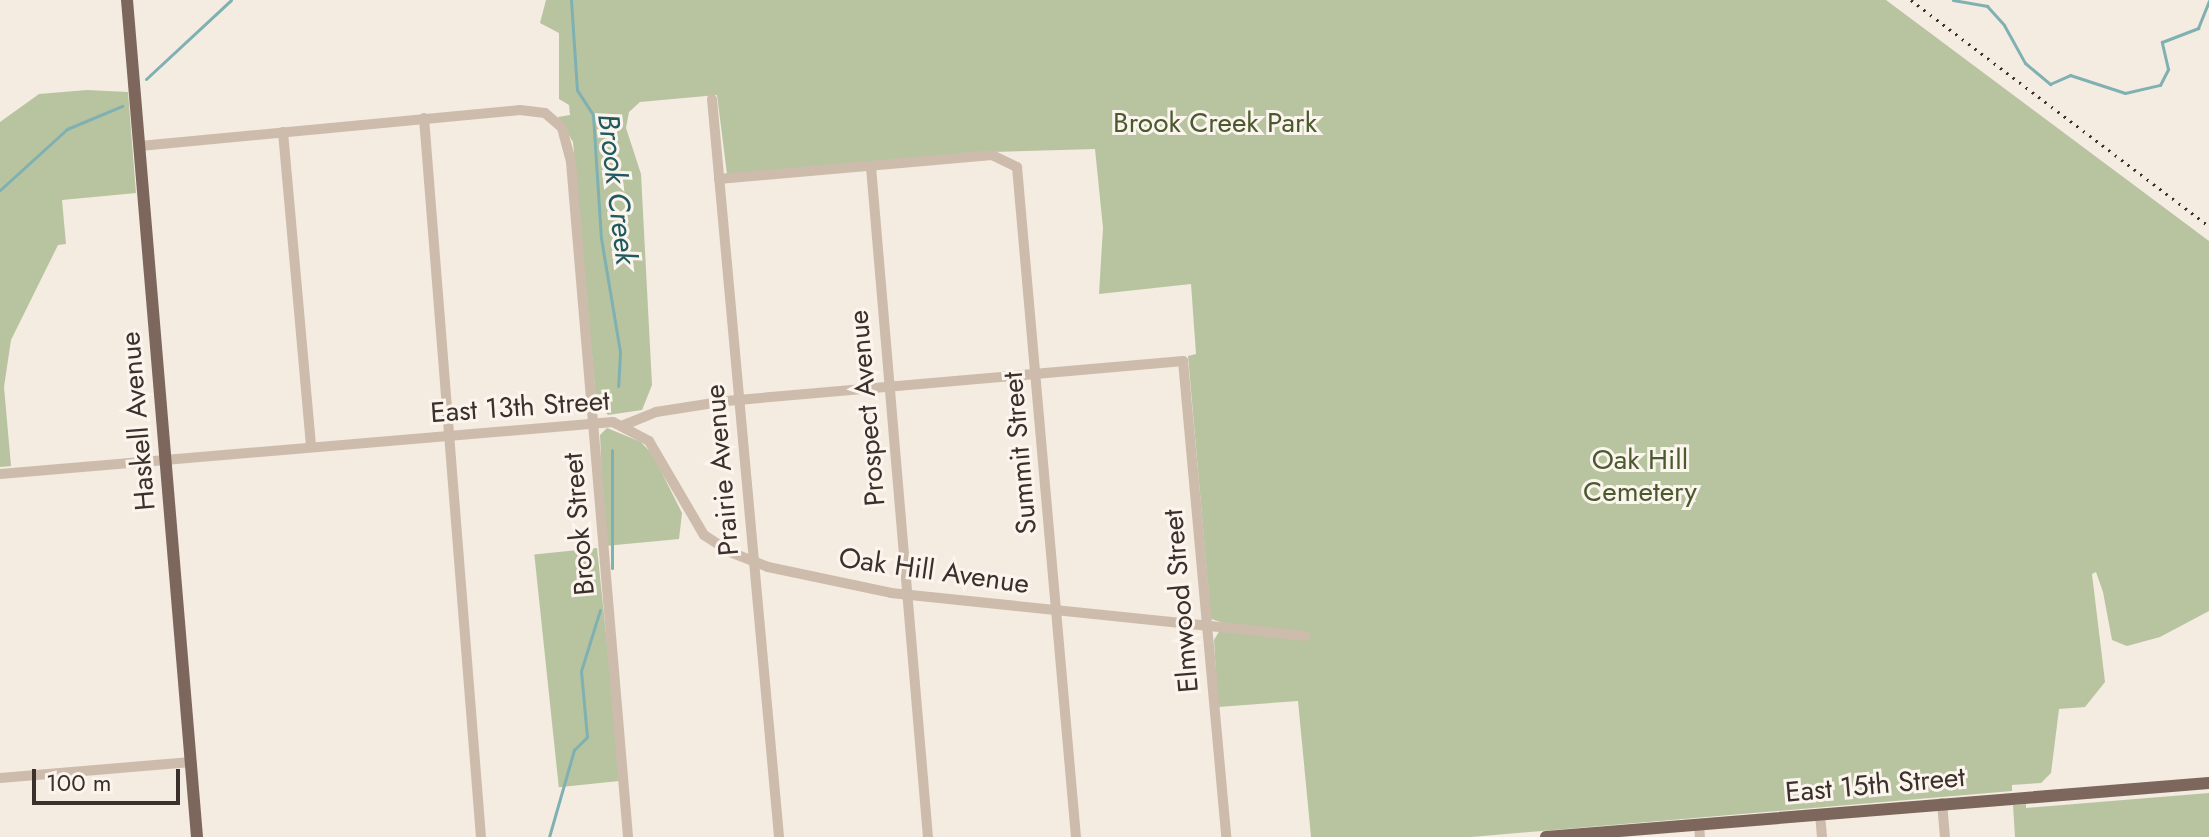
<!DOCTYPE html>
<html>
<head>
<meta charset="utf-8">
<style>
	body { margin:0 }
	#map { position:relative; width:2209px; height:837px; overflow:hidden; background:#f4ebe1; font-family:Jost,sans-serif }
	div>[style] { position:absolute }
	.green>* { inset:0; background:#b8c4a0; transform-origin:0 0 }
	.stream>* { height:3px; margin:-1.5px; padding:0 1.5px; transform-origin:1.5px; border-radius:1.5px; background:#7fb0b2 }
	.minor>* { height:10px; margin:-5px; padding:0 5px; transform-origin:5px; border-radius:5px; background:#cdbbac }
	.major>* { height:12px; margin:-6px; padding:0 6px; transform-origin:6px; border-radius:6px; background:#7d675c }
	.rail>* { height:3px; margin-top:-1.5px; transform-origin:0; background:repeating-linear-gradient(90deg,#3b302b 0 2px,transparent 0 8px) }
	span { translate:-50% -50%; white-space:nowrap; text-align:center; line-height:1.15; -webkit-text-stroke:6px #fbf5ee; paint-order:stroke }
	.park-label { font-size:28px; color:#4a5a2e }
	.street-label { font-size:28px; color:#3b302b }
	.water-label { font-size:30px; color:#1f5a5e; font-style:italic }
	.scale { position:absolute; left:32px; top:769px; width:148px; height:36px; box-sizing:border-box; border:4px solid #3b302b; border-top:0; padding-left:10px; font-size:24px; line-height:28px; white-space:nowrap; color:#3b302b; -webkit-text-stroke:6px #fbf5ee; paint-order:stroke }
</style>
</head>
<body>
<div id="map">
	<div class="green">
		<i style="clip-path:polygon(546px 0,1886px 0,2209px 241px,2209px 611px,2160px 637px,2127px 646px,2112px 640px,2103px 592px,2096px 572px,2092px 574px,2105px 682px,2085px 707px,2059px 709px,2051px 773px,2041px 783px,2012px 785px,2012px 791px,1471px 837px,1311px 837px,1298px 701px,1218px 707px,1214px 640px,1224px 623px,1211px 619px,1188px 356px,1196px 354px,1191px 284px,1099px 294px,1103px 228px,1095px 149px,991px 152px,727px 174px,717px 95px,640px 102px,629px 112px,626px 128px,641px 174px,652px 385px,642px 410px,608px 415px,596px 401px,573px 142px,558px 117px,570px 115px,569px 105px,559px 99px,559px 33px,540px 23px)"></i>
		<i style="clip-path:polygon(87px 90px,128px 92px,136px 193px,62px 200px,66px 244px,58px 245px,11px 340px,4px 387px,11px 466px,0 467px,0 122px,39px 94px)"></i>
		<i style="clip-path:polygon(607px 428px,641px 442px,653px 455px,682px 513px,679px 539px,605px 546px,600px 435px)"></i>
		<i style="left:597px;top:548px;width:234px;height:63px;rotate:84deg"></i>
		<i style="clip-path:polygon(2209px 793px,2209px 837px,2015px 837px,2013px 805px,2026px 804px,2026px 808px)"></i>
	</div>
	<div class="stream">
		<i style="left:571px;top:0;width:90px;rotate:86.2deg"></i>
		<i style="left:577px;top:90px;width:30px;rotate:57deg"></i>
		<i style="left:593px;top:115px;width:123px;rotate:86.3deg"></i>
		<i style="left:601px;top:238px;width:116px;rotate:80.5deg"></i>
		<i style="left:620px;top:352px;width:34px;rotate:93deg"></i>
		<i style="left:1953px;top:0;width:35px;rotate:10deg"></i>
		<i style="left:1987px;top:6px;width:25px;rotate:48deg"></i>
		<i style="left:2004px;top:25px;width:43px;rotate:61.1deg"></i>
		<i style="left:2025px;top:63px;width:33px;rotate:40deg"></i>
		<i style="left:2050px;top:84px;width:22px;rotate:-24deg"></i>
		<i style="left:2070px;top:75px;width:58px;rotate:18.1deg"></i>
		<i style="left:2125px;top:93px;width:36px;rotate:-13deg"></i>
		<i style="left:2160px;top:85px;width:18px;rotate:-63deg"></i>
		<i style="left:2168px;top:69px;width:28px;rotate:-103deg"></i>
		<i style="left:2162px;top:42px;width:39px;rotate:-21deg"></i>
		<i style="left:2198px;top:28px;width:29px;rotate:-68deg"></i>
		<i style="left:146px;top:79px;width:116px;rotate:-42.9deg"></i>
		<i style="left:0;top:190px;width:91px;rotate:-42.3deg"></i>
		<i style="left:67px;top:129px;width:60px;rotate:-22.7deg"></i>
		<i style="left:612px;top:450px;width:118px;rotate:90deg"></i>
		<i style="left:549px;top:837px;width:91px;rotate:-74deg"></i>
		<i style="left:574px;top:750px;width:18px;rotate:-45deg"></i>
		<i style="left:587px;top:737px;width:66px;rotate:-95.2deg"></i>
		<i style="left:581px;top:671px;width:64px;rotate:-72.7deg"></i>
	</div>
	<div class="minor">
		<i style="left:712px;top:99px;width:741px;rotate:84.81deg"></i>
		<i style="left:424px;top:118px;width:721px;rotate:85.47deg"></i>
		<i style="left:283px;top:132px;width:316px;rotate:84.9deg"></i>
		<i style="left:140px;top:146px;width:382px;rotate:-5.4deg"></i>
		<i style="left:520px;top:110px;width:25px;rotate:7deg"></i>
		<i style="left:545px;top:113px;width:23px;rotate:41deg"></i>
		<i style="left:562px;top:128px;width:35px;rotate:75deg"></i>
		<i style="left:571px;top:162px;width:677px;rotate:85.17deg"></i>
		<i style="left:871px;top:167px;width:672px;rotate:85.14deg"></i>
		<i style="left:719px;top:179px;width:274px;rotate:-5deg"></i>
		<i style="left:992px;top:155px;width:28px;rotate:26deg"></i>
		<i style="left:1017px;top:167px;width:673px;rotate:84.97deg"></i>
		<i style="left:624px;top:425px;width:35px;rotate:-22deg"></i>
		<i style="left:656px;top:412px;width:71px;rotate:-8.9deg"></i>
		<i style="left:726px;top:401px;width:459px;rotate:-5deg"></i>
		<i style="left:1183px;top:361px;width:478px;rotate:84.8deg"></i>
		<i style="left:0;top:474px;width:615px;rotate:-4.85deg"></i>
		<i style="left:613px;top:422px;width:41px;rotate:27.8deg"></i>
		<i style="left:649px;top:441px;width:109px;rotate:59.7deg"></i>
		<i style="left:704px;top:535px;width:31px;rotate:33deg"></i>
		<i style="left:730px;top:552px;width:41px;rotate:21.5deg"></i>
		<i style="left:768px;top:567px;width:126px;rotate:11.9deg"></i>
		<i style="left:891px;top:593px;width:416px;rotate:5.9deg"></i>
		<i style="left:0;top:778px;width:192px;rotate:-4.8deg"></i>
		<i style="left:1942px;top:803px;width:34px;rotate:85deg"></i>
		<i style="left:1820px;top:814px;width:23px;rotate:85deg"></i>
		<i style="left:1699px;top:824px;width:13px;rotate:86deg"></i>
	</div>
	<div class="major">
		<i style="left:127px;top:0;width:840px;rotate:85.22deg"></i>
		<i style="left:1546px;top:837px;width:665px;rotate:-4.66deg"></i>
	</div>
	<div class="rail">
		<i style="left:1911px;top:0;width:374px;rotate:37.2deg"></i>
	</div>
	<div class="park-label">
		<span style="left:1215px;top:123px">Brook Creek Park</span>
		<span style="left:1640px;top:476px">Oak Hill<br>Cemetery</span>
	</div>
	<div class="street-label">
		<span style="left:520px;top:407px;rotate:-4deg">East 13th Street</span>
		<span style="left:867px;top:408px;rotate:-95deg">Prospect Avenue</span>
		<span style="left:138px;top:421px;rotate:-95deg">Haskell Avenue</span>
		<span style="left:1020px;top:453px;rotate:-95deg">Summit Street</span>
		<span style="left:722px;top:470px;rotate:-95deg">Prairie Avenue</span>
		<span style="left:579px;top:524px;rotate:-95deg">Brook Street</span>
		<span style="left:934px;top:571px;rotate:8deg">Oak Hill Avenue</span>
		<span style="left:1181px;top:601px;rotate:-95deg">Elmwood Street</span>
		<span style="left:1875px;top:785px;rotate:-5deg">East 15th Street</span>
	</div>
	<div class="water-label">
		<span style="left:617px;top:189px;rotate:83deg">Brook Creek</span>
	</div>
	<div class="scale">100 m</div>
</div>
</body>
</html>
